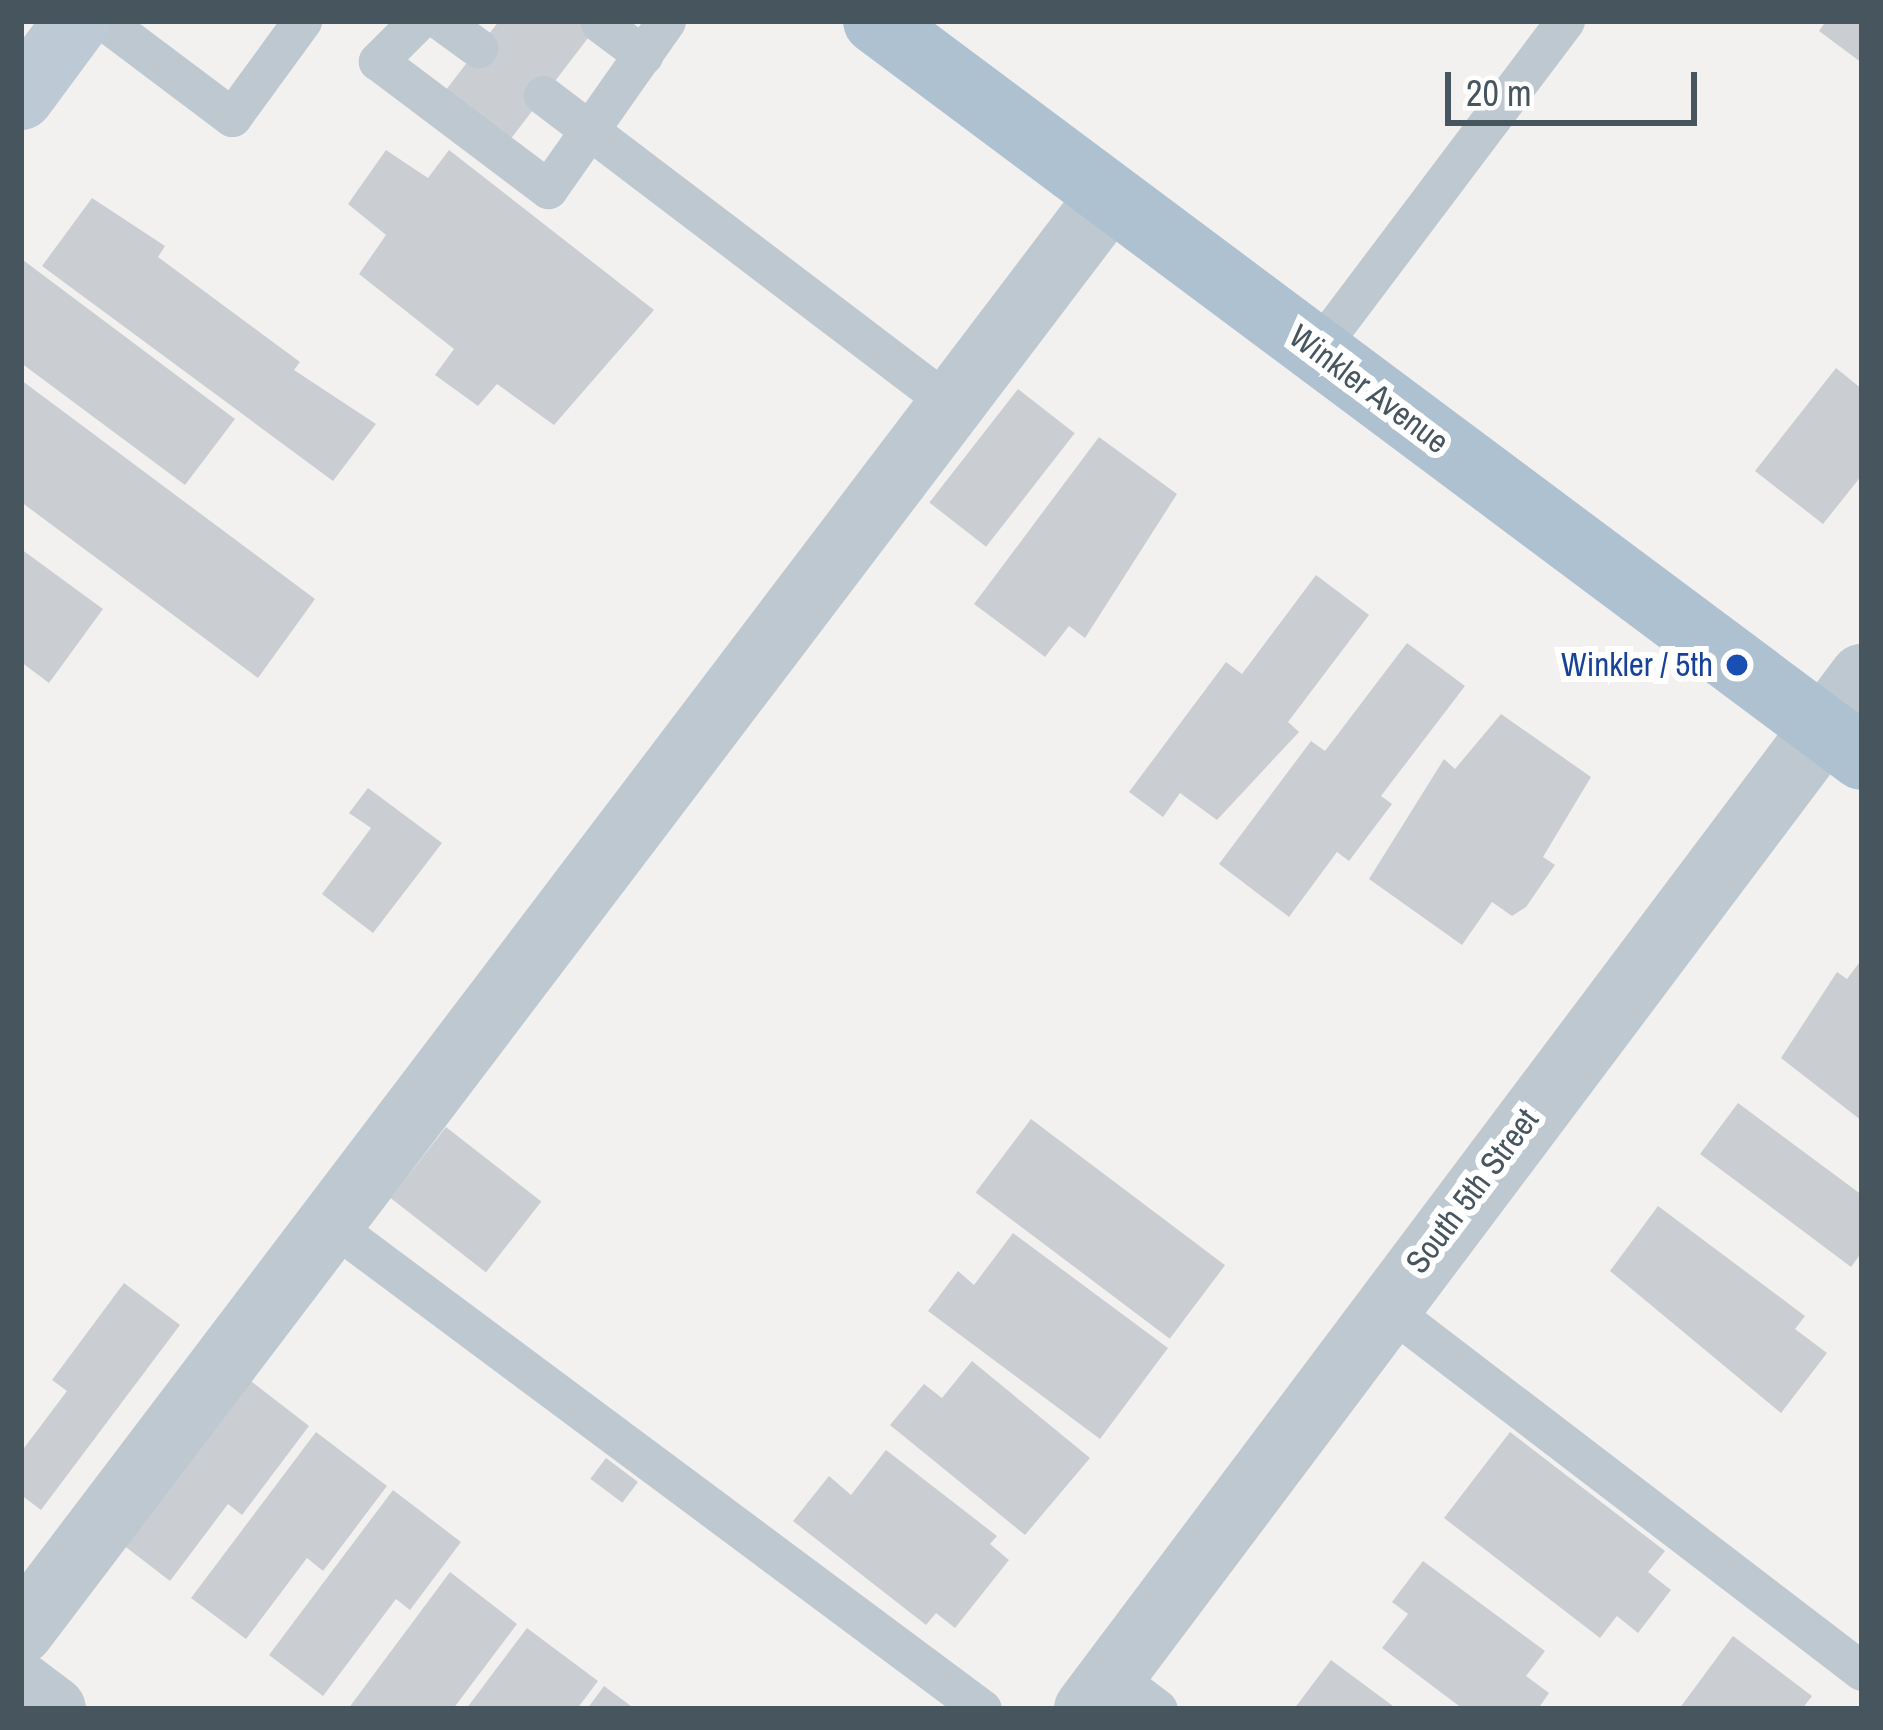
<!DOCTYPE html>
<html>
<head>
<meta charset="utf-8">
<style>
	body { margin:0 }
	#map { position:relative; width:1883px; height:1730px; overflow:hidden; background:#f3f0f0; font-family:"Archivo Narrow",sans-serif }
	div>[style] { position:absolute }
	.building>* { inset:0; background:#caced3; transform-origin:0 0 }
	.lane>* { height:39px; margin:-19.5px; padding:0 19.5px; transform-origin:19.5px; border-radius:19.5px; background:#bdc8d0 }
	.street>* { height:66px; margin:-33px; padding:0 33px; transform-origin:33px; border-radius:33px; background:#bdc8d0 }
	.secondary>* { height:66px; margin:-33px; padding:0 33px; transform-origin:33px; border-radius:33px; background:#bdcad5 }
	.primary>* { height:66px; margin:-33px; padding:0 33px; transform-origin:33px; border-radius:33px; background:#aec1d1 }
	.dots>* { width:33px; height:33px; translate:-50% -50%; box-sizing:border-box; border:6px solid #fff; border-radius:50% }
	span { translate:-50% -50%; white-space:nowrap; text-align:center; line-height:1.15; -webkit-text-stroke:12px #fff; paint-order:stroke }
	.street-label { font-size:33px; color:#47555f }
	.transit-label { font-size:33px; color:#164399 }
	.right { translate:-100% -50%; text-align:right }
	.frame { position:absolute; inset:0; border:24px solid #47555f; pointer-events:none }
	.scale { position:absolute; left:1445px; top:72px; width:252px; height:54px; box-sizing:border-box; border:6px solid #47555f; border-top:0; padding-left:15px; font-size:36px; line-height:42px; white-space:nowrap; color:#47555f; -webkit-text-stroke:9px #fff; paint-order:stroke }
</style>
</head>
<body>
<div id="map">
	<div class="building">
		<i style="clip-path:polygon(499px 21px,601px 21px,506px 145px,442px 95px)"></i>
		<i style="clip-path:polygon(1826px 21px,1862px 21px,1862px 63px,1819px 31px)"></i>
		<i style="clip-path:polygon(386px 150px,428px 178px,449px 150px,654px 310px,554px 425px,497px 384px,478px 406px,435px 375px,454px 349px,359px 274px,386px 235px,348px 204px)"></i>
		<i style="clip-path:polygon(92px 198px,165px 246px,158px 257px,300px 362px,294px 370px,376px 424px,333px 481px,42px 266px)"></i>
		<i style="clip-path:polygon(23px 260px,235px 419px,185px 485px,21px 363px)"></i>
		<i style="clip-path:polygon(1836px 368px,1862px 389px,1862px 475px,1823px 524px,1755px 471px)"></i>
		<i style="clip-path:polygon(21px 380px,315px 599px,258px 678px,21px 502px)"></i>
		<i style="left:1018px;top:389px;width:72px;height:144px;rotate:38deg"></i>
		<i style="clip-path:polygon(1099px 437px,1177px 494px,1085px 638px,1069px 626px,1045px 657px,974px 604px)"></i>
		<i style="clip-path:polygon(21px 549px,103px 609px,49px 683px,21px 662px)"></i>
		<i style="clip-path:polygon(1316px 575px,1369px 615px,1288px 722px,1299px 732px,1217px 820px,1180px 793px,1163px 817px,1129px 792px,1226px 662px,1242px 674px)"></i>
		<i style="clip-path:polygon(1407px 643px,1465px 686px,1381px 796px,1392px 804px,1349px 861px,1337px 852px,1289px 917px,1219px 864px,1311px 741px,1325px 751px)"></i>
		<i style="clip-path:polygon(1501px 714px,1591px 777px,1543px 857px,1555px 865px,1526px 907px,1512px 916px,1492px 902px,1462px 945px,1369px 879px,1444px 759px,1455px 769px)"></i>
		<i style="clip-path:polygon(368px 788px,442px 843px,373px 933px,322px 894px,371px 828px,349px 813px)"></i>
		<i style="clip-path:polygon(1862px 959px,1862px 1121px,1781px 1058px,1837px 972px,1847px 979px)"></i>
		<i style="clip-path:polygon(1738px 1103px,1862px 1195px,1862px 1252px,1851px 1267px,1700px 1154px)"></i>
		<i style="left:1031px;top:1119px;width:243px;height:92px;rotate:37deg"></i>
		<i style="left:446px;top:1127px;width:121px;height:90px;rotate:38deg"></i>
		<i style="clip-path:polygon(1658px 1206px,1805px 1316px,1795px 1329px,1827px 1353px,1781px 1413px,1610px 1271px)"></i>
		<i style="clip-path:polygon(1013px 1233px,1168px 1348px,1100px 1439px,928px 1311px,958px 1271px,974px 1285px)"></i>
		<i style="clip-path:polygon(124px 1283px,180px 1325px,41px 1510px,21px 1495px,21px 1452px,67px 1391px,52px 1380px)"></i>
		<i style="clip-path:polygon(972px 1361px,1090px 1458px,1025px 1535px,890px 1425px,924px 1384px,942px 1398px)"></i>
		<i style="clip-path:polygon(243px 1375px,309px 1426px,242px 1515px,228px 1504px,170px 1581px,118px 1541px)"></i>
		<i style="clip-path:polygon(316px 1432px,387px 1486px,323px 1571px,307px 1558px,246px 1639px,191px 1598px)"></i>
		<i style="clip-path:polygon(1510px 1432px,1665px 1551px,1648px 1572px,1671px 1590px,1638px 1633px,1617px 1616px,1600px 1638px,1444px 1518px)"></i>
		<i style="clip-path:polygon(886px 1450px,997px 1536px,990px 1544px,1009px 1560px,955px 1628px,936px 1613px,926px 1625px,793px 1521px,829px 1476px,851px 1495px)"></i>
		<i style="left:606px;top:1458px;width:40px;height:26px;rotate:37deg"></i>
		<i style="clip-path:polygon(393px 1490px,461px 1542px,410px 1610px,396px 1599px,323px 1696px,269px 1655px)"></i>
		<i style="clip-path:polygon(1423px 1561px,1545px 1651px,1526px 1676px,1549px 1693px,1538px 1709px,1463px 1709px,1382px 1648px,1408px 1614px,1392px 1602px)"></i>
		<i style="clip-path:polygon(450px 1572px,517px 1624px,453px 1709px,348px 1709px)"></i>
		<i style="clip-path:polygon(527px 1628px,598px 1681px,577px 1709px,466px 1709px)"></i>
		<i style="clip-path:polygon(1733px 1636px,1812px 1696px,1802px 1709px,1679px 1709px)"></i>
		<i style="clip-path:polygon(1331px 1660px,1397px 1709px,1294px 1709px)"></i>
		<i style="clip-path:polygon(604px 1686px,635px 1709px,587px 1709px)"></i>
	</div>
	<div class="lane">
		<i style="left:104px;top:21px;width:160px;rotate:36.9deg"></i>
		<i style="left:232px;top:117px;width:119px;rotate:-53.9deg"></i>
		<i style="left:418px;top:21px;width:57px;rotate:135deg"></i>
		<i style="left:378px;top:61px;width:213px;rotate:37deg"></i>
		<i style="left:548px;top:189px;width:205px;rotate:-54.9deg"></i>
		<i style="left:441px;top:21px;width:46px;rotate:36.1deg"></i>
		<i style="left:600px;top:23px;width:54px;rotate:36.7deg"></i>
		<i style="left:543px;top:95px;width:511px;rotate:37.21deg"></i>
		<i style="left:1317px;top:350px;width:412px;rotate:-53deg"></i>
		<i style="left:325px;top:1220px;width:819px;rotate:36.66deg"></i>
		<i style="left:1386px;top:1307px;width:599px;rotate:37.41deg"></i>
		<i style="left:1113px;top:1675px;width:56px;rotate:37.1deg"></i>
	</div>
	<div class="street">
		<i style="left:21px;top:1631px;width:1801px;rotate:-52.81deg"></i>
		<i style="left:21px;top:1685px;width:40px;rotate:37deg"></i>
		<i style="left:1087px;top:1709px;width:1291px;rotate:-53.09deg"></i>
	</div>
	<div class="secondary">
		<i style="left:21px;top:97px;width:94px;rotate:-53.6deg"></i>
	</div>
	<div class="primary">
		<i style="left:876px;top:21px;width:1230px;rotate:36.74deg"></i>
	</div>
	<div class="dots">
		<i style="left:1737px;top:665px;background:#1a4fb4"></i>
	</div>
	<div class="street-label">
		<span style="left:1369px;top:389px;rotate:37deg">Winkler Avenue</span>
		<span style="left:1472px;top:1191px;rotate:-53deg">South 5th Street</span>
	</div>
	<div class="transit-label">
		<span class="right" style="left:1713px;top:665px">Winkler / 5th</span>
	</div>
	<div class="frame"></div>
	<div class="scale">20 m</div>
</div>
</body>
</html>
